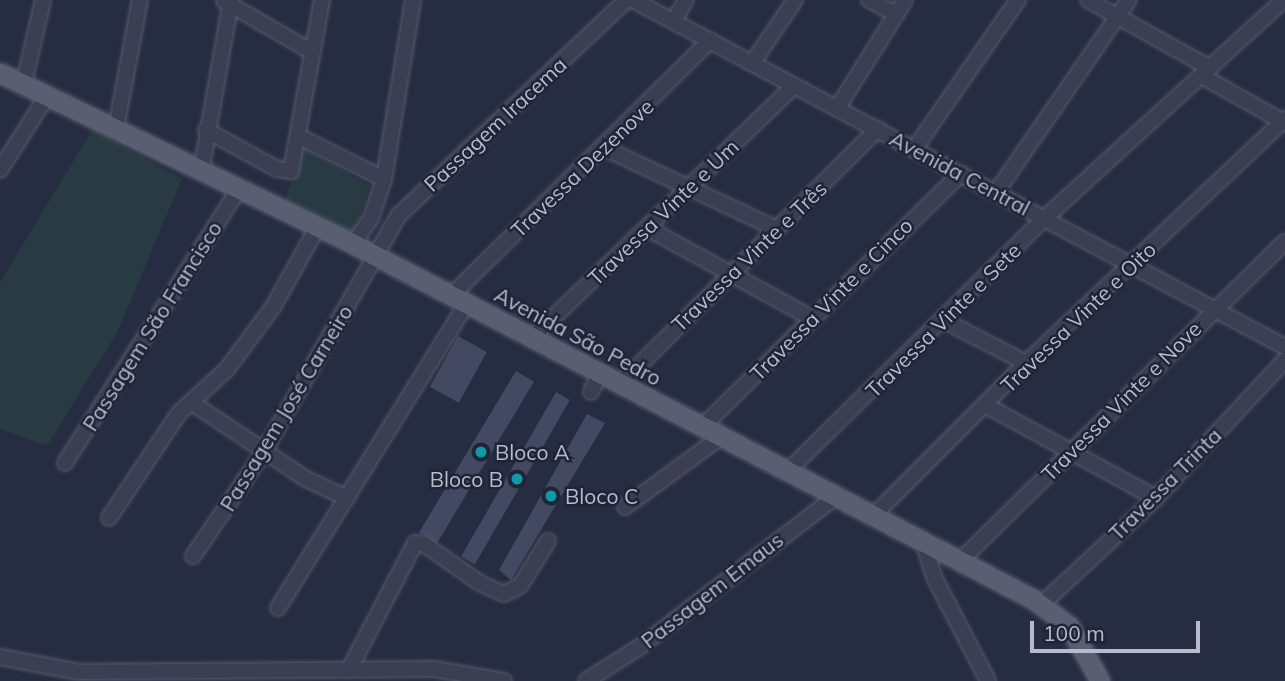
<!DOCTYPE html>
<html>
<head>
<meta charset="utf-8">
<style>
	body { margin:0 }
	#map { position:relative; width:1285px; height:681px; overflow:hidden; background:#262c41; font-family:Mulish,sans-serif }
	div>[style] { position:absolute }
	.green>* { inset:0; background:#283a42 }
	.building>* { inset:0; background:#424961; transform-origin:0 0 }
	.roads { filter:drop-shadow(0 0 2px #555a6b) drop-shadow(0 0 2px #555a6b) }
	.minor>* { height:14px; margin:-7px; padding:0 7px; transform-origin:7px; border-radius:7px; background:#3b3f51 }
	.major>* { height:19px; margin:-9.5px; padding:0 9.5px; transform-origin:9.5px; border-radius:9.5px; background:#595e71 }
	.dots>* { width:19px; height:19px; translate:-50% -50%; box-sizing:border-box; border:4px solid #1f2436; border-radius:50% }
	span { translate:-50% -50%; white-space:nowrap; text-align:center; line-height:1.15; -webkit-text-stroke:5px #1f2436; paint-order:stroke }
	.street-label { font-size:21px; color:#b7bbcb }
	.poi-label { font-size:21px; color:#b7bbcb }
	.left { translate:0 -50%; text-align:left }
	.right { translate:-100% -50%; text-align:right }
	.scale { position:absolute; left:1030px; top:621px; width:170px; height:32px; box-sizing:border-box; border:4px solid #b7bbcb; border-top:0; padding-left:9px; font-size:21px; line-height:24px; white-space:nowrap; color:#b7bbcb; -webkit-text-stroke:5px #1f2436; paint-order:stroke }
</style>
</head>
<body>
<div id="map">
	<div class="green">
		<i style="clip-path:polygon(93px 129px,182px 179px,118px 331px,47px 446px,0 429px,0 282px)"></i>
		<i style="clip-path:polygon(303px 147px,370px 186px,353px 237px,284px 202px)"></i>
	</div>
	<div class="building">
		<i style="left:458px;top:336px;width:33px;height:58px;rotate:29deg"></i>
		<i style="left:516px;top:371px;width:21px;height:188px;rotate:31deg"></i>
		<i style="left:556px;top:392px;width:16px;height:190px;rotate:30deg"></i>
		<i style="clip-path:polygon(587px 414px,605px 423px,511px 580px,499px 570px)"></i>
	</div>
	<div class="roads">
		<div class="minor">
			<i style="left:633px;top:0;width:739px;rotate:28.02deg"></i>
			<i style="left:869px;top:0;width:30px;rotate:27deg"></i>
			<i style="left:1088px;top:0;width:140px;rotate:29.1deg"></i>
			<i style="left:224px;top:1px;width:102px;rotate:30.1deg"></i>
			<i style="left:674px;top:20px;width:23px;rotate:-59deg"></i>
			<i style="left:753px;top:62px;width:75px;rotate:-55.9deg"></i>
			<i style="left:1202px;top:76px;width:95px;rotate:29.5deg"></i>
			<i style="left:24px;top:83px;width:85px;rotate:-77.1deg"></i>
			<i style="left:838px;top:107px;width:126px;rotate:-57.9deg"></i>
			<i style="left:116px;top:129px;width:131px;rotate:-79.5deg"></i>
			<i style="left:206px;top:130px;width:81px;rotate:28.8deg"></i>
			<i style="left:277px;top:169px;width:14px;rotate:8deg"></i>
			<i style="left:291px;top:171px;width:174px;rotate:-79.7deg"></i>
			<i style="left:298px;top:136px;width:96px;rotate:26.6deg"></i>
			<i style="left:604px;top:148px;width:191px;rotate:25.1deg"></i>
			<i style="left:915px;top:148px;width:180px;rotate:-55.2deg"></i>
			<i style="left:0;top:170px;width:88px;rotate:-57.6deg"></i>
			<i style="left:201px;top:172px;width:175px;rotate:-80.1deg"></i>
			<i style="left:997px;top:191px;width:232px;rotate:-55.4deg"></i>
			<i style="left:647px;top:228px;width:189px;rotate:28.7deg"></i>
			<i style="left:353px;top:244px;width:32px;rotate:-55deg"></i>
			<i style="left:371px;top:218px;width:41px;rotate:-71.6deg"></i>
			<i style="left:384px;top:179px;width:181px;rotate:-80.8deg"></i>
			<i style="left:452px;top:295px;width:363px;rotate:-44.6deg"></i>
			<i style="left:945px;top:321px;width:91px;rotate:27.4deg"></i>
			<i style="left:532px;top:338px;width:364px;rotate:-43.9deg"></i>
			<i style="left:620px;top:384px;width:363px;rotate:-44.7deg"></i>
			<i style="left:591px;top:392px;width:21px;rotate:-65deg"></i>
			<i style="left:191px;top:402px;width:138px;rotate:33.8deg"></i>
			<i style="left:306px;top:479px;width:45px;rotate:24.9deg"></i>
			<i style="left:987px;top:406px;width:192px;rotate:28.6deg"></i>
			<i style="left:703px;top:426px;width:361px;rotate:-44.4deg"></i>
			<i style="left:65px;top:463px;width:325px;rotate:-57.6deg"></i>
			<i style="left:788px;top:471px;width:361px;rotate:-44.6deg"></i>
			<i style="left:1045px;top:218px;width:323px;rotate:-42.4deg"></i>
			<i style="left:625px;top:507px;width:120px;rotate:-36.2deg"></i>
			<i style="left:873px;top:516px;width:216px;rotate:-45deg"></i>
			<i style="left:1026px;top:363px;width:356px;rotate:-43.3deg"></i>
			<i style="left:109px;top:518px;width:126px;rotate:-56.3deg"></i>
			<i style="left:179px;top:413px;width:65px;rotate:-42.5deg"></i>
			<i style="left:227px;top:369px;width:77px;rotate:-53.4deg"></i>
			<i style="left:273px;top:307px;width:90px;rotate:-60.9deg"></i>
			<i style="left:923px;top:542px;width:39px;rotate:72deg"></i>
			<i style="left:935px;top:579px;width:115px;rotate:62.5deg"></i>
			<i style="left:193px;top:556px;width:125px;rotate:-55.8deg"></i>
			<i style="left:263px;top:453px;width:274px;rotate:-60.3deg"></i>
			<i style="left:399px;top:215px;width:313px;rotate:-43.4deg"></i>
			<i style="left:959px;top:562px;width:457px;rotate:-44.5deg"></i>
			<i style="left:1042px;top:604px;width:156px;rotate:-42.9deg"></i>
			<i style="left:1156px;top:498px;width:189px;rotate:-46.9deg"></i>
			<i style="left:278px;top:608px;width:359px;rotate:-58.2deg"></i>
			<i style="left:0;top:657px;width:80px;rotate:10.8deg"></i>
			<i style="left:79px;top:672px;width:355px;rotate:-0.5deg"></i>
			<i style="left:434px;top:669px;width:71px;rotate:9.7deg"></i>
			<i style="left:349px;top:670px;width:143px;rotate:-62.5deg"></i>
			<i style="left:415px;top:543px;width:9px;rotate:6deg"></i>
			<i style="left:424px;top:544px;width:68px;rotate:34.9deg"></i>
			<i style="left:480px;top:583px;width:26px;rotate:25deg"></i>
			<i style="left:504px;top:594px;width:18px;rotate:-27deg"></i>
			<i style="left:520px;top:586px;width:53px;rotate:-58.1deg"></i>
			<i style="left:586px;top:681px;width:65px;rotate:-32.5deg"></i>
			<i style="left:641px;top:646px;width:245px;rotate:-37.5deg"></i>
		</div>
		<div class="major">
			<i style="left:0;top:73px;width:392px;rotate:25.8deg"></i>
			<i style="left:353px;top:244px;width:767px;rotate:27.57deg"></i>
			<i style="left:1033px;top:599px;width:45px;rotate:36.9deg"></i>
			<i style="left:1069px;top:626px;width:63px;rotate:60.6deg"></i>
		</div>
	</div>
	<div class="dots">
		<i style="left:481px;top:452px;background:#0f9aa8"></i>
		<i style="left:517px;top:479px;background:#0f9aa8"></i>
		<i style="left:551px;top:496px;background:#0f9aa8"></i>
	</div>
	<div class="street-label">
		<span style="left:495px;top:124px;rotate:-43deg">Passagem Iracema</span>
		<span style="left:582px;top:168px;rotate:-44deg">Travessa Dezenove</span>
		<span style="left:960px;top:173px;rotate:28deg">Avenida Central</span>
		<span style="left:663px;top:212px;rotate:-44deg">Travessa Vinte e Um</span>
		<span style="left:749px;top:256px;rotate:-44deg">Travessa Vinte e Três</span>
		<span style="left:831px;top:299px;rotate:-45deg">Travessa Vinte e Cinco</span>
		<span style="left:1078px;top:317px;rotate:-44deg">Travessa Vinte e Oito</span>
		<span style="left:943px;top:320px;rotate:-45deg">Travessa Vinte e Sete</span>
		<span style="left:152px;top:326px;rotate:-58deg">Passagem São Francisco</span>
		<span style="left:578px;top:336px;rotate:28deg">Avenida São Pedro</span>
		<span style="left:1121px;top:401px;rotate:-45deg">Travessa Vinte e Nove</span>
		<span style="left:286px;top:408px;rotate:-59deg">Passagem José Carneiro</span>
		<span style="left:1165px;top:484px;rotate:-45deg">Travessa Trinta</span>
		<span style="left:712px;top:590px;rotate:-38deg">Passagem Emaus</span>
	</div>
	<div class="poi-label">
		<span class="left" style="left:495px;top:452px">Bloco A</span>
		<span class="right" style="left:503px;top:479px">Bloco B</span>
		<span class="left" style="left:565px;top:496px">Bloco C</span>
	</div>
	<div class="scale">100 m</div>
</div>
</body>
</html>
